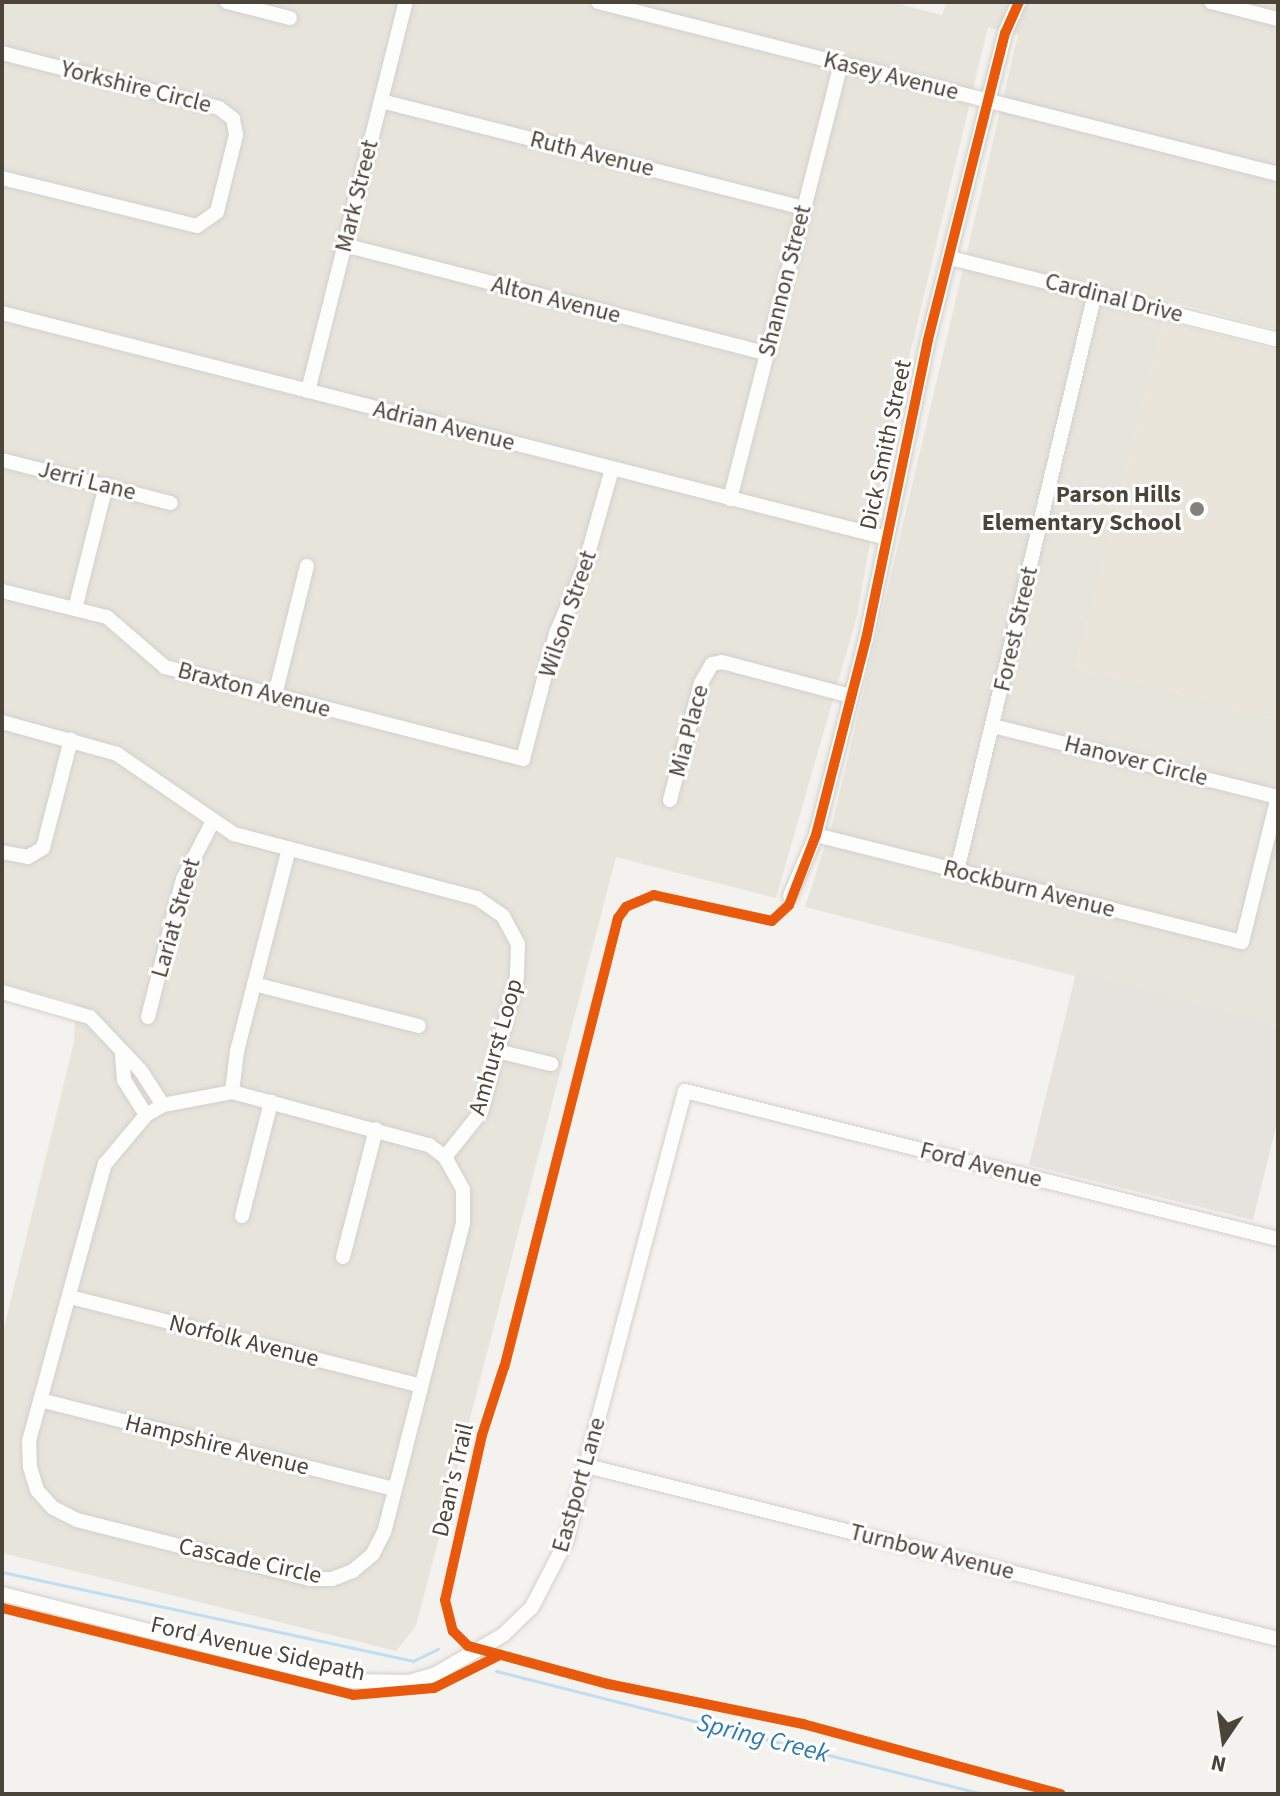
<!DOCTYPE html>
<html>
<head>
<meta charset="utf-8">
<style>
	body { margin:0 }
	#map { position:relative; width:1280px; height:1796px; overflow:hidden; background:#f4f2ee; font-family:"Source Sans 3",sans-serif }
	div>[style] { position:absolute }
	.residential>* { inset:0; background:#e7e4dc }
	.industrial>* { inset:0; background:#e6e2de }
	.education>* { inset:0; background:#eae5da }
	.stream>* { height:3px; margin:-1.5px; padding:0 1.5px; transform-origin:1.5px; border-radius:1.5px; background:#c0ddf1 }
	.roads { filter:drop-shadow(0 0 2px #d2d0cb) drop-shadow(0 0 2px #d2d0cb) }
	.minor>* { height:14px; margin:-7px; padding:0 7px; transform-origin:7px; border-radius:7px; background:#fdfdfc }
	.cycleway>* { height:10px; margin:-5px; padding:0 5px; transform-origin:5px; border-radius:5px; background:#e8590c }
	.dots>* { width:22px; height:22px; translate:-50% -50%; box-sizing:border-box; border:4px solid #fff; border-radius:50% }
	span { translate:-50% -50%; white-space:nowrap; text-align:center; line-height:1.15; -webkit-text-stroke:6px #fff; paint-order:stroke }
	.street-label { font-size:24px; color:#4b4439 }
	.poi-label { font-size:24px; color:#4b4439; font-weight:700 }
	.right { translate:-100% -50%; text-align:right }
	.water-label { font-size:26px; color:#2e7ab2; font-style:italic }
	.frame { position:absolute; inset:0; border:4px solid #4b4439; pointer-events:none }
	.north { position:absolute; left:1184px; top:1700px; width:80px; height:80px; -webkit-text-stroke:6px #fff; paint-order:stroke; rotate:193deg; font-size:22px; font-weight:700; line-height:32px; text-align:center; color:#4b4439 }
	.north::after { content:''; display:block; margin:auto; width:28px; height:36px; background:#4b4439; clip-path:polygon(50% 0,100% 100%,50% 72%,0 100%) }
</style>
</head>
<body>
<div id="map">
	<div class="residential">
		<i style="clip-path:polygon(2px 2px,892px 2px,942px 15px,947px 2px,1278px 2px,1278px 330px,1169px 301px,1076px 668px,1278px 720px,1278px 1028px,805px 907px,833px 821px,1018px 35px,988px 27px,885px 459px,857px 616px,776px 898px,616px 857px,416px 1626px,396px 1651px,2px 1553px,2px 1336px,74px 1042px,76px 1003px,2px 984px)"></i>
	</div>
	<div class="industrial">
		<i style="clip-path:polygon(1076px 973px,1278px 1028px,1278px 1118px,1253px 1220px,1029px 1165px)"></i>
	</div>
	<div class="education">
		<i style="clip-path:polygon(1164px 321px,1278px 350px,1278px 720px,1076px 668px)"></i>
	</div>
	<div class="stream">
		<i style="left:2px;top:1572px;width:421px;rotate:12.2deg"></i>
		<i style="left:413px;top:1661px;width:28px;rotate:-26deg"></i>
		<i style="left:496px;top:1671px;width:502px;rotate:14.17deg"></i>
	</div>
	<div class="roads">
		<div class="minor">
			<i style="left:227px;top:2px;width:65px;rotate:14.3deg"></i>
			<i style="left:598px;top:2px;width:701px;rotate:14.19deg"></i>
			<i style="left:1211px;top:2px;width:69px;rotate:14.2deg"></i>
			<i style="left:2px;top:53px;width:224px;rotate:14.2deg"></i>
			<i style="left:219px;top:108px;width:18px;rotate:38deg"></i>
			<i style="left:233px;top:119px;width:16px;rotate:79deg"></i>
			<i style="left:236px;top:135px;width:79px;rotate:103.9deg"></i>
			<i style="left:217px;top:212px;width:24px;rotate:145deg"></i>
			<i style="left:197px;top:226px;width:201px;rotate:-166.2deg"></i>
			<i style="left:381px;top:101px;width:435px;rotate:14.2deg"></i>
			<i style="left:344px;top:245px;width:437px;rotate:14.4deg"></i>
			<i style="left:950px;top:258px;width:338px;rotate:14deg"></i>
			<i style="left:2px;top:313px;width:913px;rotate:14.26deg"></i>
			<i style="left:308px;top:391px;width:401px;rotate:-75.9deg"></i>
			<i style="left:2px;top:460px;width:174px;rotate:14.3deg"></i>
			<i style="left:730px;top:499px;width:450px;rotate:-75.7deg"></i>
			<i style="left:2px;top:591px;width:108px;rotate:13.9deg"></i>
			<i style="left:107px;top:617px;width:77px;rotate:40.8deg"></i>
			<i style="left:165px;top:667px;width:370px;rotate:14.4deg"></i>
			<i style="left:523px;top:759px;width:130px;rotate:-75.3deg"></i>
			<i style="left:556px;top:633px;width:71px;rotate:-66.7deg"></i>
			<i style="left:584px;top:568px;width:103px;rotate:-74.2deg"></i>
			<i style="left:75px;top:609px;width:127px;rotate:-75.9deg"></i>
			<i style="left:275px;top:695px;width:133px;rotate:-76.1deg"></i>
			<i style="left:2px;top:722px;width:119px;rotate:15.5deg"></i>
			<i style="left:117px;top:754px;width:142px;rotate:34.4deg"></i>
			<i style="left:234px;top:834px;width:251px;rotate:14.8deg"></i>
			<i style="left:477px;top:898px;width:32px;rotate:35deg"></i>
			<i style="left:503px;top:916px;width:32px;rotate:62deg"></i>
			<i style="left:518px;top:944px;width:34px;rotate:92deg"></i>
			<i style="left:517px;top:978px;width:139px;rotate:105deg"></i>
			<i style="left:481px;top:1112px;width:58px;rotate:128.7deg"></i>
			<i style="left:670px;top:800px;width:121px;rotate:-75.2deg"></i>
			<i style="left:701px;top:683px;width:22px;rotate:-60deg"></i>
			<i style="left:712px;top:664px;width:10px;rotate:-11deg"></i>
			<i style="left:722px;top:662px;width:133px;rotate:14.8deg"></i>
			<i style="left:816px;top:835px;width:439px;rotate:14.1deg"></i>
			<i style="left:1242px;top:942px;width:149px;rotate:-76.1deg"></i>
			<i style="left:1278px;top:797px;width:293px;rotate:-166deg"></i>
			<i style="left:2px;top:852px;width:26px;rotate:11deg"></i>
			<i style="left:28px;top:857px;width:17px;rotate:-31deg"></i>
			<i style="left:43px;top:848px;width:112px;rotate:-75.5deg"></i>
			<i style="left:957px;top:871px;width:594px;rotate:-76.57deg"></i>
			<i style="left:790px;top:896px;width:66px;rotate:-66.9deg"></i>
			<i style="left:816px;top:835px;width:202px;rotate:-75.7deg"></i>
			<i style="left:866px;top:639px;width:305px;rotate:-78.3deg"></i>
			<i style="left:928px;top:340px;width:317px;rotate:-75.9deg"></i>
			<i style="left:1005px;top:33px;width:34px;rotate:-66deg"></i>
			<i style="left:254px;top:984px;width:170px;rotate:14.3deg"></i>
			<i style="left:2px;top:992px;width:91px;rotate:15.9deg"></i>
			<i style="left:90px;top:1017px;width:74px;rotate:46.6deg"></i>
			<i style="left:141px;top:1071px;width:40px;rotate:57.1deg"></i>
			<i style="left:148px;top:1017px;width:142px;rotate:-75.8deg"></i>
			<i style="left:183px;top:879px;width:63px;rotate:-62.6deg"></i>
			<i style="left:497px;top:1051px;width:56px;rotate:13.5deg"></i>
			<i style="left:122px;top:1056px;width:24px;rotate:85deg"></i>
			<i style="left:124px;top:1080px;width:41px;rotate:57.8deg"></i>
			<i style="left:232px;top:1092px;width:204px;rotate:15.1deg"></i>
			<i style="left:429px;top:1145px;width:20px;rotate:37deg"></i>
			<i style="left:445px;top:1157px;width:37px;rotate:61deg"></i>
			<i style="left:463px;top:1189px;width:34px;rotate:90deg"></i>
			<i style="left:463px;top:1223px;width:319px;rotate:104.3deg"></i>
			<i style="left:384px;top:1532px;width:25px;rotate:117deg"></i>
			<i style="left:373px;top:1554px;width:26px;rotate:140deg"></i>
			<i style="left:353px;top:1571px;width:22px;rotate:159deg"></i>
			<i style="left:332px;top:1579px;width:22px;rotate:180deg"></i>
			<i style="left:310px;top:1579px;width:240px;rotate:-165.8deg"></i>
			<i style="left:77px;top:1520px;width:27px;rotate:-153deg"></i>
			<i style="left:53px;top:1508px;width:24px;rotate:-132deg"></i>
			<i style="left:37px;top:1490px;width:24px;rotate:-107deg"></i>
			<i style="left:30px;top:1467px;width:26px;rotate:-92deg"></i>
			<i style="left:29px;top:1441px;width:287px;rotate:-74.7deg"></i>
			<i style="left:105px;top:1164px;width:64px;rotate:-50.1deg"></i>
			<i style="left:146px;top:1115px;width:20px;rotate:-30deg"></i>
			<i style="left:163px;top:1105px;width:70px;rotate:-10.7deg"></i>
			<i style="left:232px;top:1092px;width:41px;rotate:-83deg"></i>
			<i style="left:237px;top:1051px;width:209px;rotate:-75.6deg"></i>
			<i style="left:242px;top:1216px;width:118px;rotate:-75.7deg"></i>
			<i style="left:343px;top:1257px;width:132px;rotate:-75.5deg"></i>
			<i style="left:70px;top:1297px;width:359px;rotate:14.2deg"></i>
			<i style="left:40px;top:1400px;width:365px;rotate:14.1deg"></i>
			<i style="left:587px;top:1466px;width:712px;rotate:14.06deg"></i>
			<i style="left:2px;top:1594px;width:358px;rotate:14.1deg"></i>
			<i style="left:349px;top:1681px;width:60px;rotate:1deg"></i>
			<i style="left:409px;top:1682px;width:26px;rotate:-16deg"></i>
			<i style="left:434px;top:1675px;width:80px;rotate:-30.1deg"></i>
			<i style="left:503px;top:1635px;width:40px;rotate:-44deg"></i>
			<i style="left:532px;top:1607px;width:74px;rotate:-62.7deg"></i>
			<i style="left:566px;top:1541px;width:465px;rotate:-75.2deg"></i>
			<i style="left:685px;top:1091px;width:611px;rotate:14.01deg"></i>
		</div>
	</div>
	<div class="cycleway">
		<i style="left:1019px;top:2px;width:34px;rotate:114deg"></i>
		<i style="left:1005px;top:33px;width:317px;rotate:104.1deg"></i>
		<i style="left:928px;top:340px;width:305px;rotate:101.7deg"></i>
		<i style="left:866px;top:639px;width:202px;rotate:104.3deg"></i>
		<i style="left:816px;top:835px;width:75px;rotate:111.1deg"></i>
		<i style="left:789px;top:905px;width:23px;rotate:137deg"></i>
		<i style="left:772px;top:921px;width:121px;rotate:-167.6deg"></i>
		<i style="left:654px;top:895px;width:30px;rotate:157deg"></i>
		<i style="left:626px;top:907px;width:14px;rotate:126deg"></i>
		<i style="left:618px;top:918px;width:463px;rotate:104.2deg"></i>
		<i style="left:504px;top:1367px;width:71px;rotate:107.9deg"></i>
		<i style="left:482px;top:1435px;width:169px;rotate:102.6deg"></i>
		<i style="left:445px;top:1600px;width:32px;rotate:76deg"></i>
		<i style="left:453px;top:1631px;width:21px;rotate:45deg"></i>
		<i style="left:468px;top:1646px;width:145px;rotate:15.2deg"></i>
		<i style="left:608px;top:1684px;width:199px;rotate:11.6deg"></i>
		<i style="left:803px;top:1724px;width:267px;rotate:15.2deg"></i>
		<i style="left:2px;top:1608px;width:362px;rotate:13.9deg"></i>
		<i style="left:353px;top:1695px;width:81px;rotate:-4.9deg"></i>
		<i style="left:434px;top:1688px;width:74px;rotate:-26.6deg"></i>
	</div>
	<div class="dots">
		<i style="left:1197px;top:509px;background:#868178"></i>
	</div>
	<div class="street-label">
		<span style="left:891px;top:76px;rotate:14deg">Kasey Avenue</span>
		<span style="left:136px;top:87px;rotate:14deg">Yorkshire Circle</span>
		<span style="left:592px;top:154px;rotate:14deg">Ruth Avenue</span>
		<span style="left:357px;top:196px;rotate:-76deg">Mark Street</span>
		<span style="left:785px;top:281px;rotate:-76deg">Shannon Street</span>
		<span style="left:1114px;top:298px;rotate:14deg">Cardinal Drive</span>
		<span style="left:556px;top:300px;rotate:14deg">Alton Avenue</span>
		<span style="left:444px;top:426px;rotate:14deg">Adrian Avenue</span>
		<span style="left:886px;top:445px;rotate:-78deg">Dick Smith Street</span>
		<span style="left:87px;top:481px;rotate:14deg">Jerri Lane</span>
		<span style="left:568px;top:614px;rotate:-71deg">Wilson Street</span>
		<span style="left:1016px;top:629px;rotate:-77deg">Forest Street</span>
		<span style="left:254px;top:690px;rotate:15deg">Braxton Avenue</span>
		<span style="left:689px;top:731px;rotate:-75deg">Mia Place</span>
		<span style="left:1136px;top:761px;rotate:14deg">Hanover Circle</span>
		<span style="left:1029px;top:889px;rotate:14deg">Rockburn Avenue</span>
		<span style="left:176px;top:918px;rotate:-74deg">Lariat Street</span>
		<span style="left:496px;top:1047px;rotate:-74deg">Amhurst Loop</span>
		<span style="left:981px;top:1165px;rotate:14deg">Ford Avenue</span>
		<span style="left:244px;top:1341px;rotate:14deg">Norfolk Avenue</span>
		<span style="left:217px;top:1445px;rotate:14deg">Hampshire Avenue</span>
		<span style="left:453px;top:1480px;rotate:-77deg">Dean's Trail</span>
		<span style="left:579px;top:1485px;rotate:-74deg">Eastport Lane</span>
		<span style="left:932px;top:1552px;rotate:14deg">Turnbow Avenue</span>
		<span style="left:250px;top:1561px;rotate:12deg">Cascade Circle</span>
		<span style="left:258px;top:1649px;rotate:13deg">Ford Avenue Sidepath</span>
	</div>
	<div class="poi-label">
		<span class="right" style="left:1181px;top:509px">Parson Hills<br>Elementary School</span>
	</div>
	<div class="water-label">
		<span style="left:763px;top:1738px;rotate:14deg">Spring Creek</span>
	</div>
	<div class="frame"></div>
	<div class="north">N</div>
</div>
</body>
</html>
